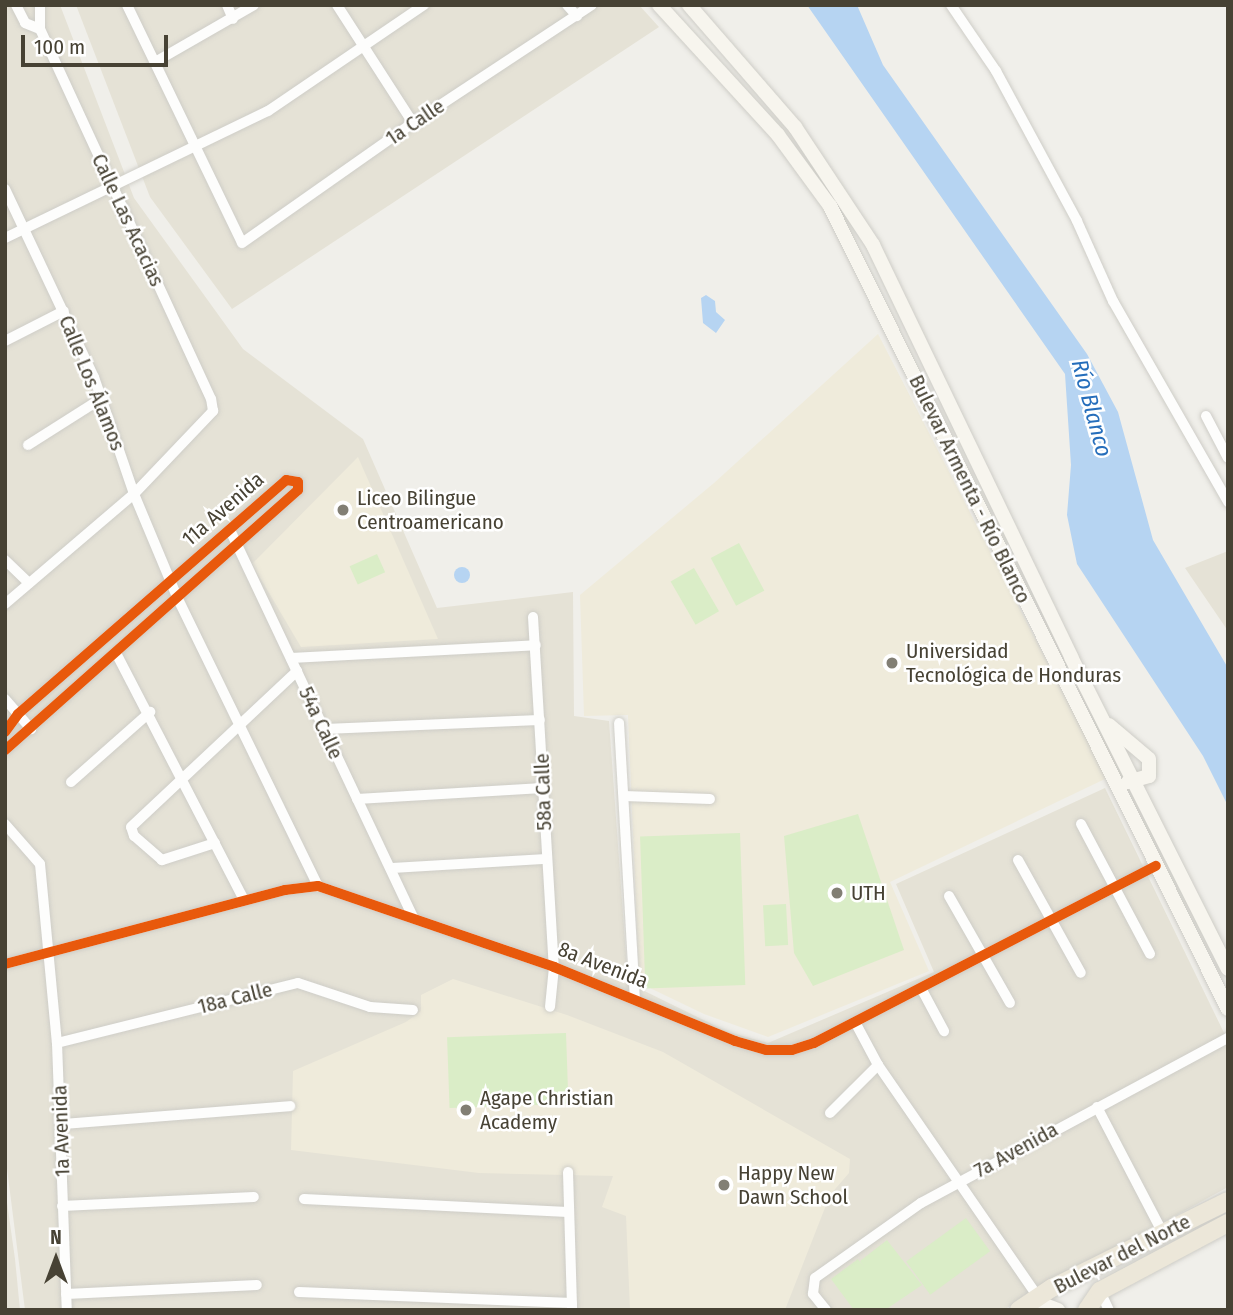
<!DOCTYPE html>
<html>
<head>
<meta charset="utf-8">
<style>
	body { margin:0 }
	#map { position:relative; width:1233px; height:1315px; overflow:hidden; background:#f0efea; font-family:"Fira Sans Condensed",sans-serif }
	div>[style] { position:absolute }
	.residential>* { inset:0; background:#e5e2d6 }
	.education>* { inset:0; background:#efebdb }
	.green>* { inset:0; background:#daedc7; transform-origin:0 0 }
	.water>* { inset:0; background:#b6d4f2 }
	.round { border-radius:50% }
	.roads { filter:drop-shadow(0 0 2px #cecdc7) drop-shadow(0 0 2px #cecdc7) }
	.street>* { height:10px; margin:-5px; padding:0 5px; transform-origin:5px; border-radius:5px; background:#fdfdfc }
	.secondary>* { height:14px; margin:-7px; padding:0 7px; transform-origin:7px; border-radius:7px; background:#f7f5ee }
	.highway>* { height:18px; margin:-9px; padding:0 9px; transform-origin:9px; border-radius:9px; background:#ece7d9 }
	.cycleway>* { height:10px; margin:-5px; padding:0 5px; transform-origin:5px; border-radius:5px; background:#e8590c }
	.dots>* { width:19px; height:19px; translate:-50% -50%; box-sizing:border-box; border:4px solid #fff; border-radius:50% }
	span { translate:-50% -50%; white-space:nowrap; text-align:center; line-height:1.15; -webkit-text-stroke:5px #fff; paint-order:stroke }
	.street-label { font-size:21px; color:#474234 }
	.poi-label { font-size:21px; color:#474234 }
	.left { translate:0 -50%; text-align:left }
	.water-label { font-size:23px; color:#266ebb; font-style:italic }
	.frame { position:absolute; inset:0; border:7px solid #474234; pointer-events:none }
	.north { position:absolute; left:21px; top:1224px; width:70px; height:70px; -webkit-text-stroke:5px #fff; paint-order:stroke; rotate:0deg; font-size:19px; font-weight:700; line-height:28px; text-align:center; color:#474234 }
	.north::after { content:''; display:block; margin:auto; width:24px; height:32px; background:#474234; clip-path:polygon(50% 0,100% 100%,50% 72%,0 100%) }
	.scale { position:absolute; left:21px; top:35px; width:147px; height:32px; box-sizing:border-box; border:4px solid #474234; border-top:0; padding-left:9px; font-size:21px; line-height:24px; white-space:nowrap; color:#474234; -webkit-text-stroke:5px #fff; paint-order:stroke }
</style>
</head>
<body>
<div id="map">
	<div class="residential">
		<i style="clip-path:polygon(5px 5px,60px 5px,134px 198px,243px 349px,363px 439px,437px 608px,573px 592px,574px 716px,609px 721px,628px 983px,728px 1032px,768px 1043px,934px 972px,896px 884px,1105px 788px,1228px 1041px,1228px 1187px,1003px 1310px,25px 1310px,5px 1153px)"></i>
		<i style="clip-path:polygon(76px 5px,639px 5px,659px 27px,232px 309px,150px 197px)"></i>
		<i style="clip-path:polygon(1228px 551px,1228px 631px,1185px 568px)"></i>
		<i style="clip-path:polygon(5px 1188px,15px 1259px,20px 1310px,5px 1310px)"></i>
	</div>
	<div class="education">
		<i style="clip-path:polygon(878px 334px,1107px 778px,890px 882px,929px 971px,768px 1037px,704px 1014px,652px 989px,639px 978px,628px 715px,584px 716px,580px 595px,714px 483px)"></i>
		<i style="clip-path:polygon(358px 457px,438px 639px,301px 647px,252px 564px)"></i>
		<i style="clip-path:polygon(453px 979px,567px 1015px,663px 1052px,850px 1159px,849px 1173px,830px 1195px,785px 1310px,630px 1310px,626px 1216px,602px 1207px,613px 1176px,479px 1173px,291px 1150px,293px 1071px,406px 1022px,421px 1011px,421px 995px)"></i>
	</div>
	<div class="green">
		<i style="left:739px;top:543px;width:54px;height:32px;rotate:62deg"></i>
		<i style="left:377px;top:554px;width:20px;height:30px;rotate:66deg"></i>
		<i style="left:694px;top:568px;width:50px;height:27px;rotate:60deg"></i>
		<i style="clip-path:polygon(858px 814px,904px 950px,813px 986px,794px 953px,784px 836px)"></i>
		<i style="left:740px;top:833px;width:152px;height:100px;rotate:88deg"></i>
		<i style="left:786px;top:904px;width:41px;height:23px;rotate:87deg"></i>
		<i style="left:566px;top:1033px;width:71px;height:119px;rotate:88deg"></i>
		<i style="left:966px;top:1218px;width:41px;height:74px;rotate:54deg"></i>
		<i style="clip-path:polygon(887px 1240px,922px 1285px,885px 1310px,854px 1310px,831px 1279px,858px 1259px,864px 1267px,860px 1261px)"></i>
	</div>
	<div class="water">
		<i style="clip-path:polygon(807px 5px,857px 5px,883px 65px,1087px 354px,1118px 412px,1153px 540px,1228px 668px,1228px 806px,1203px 756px,1077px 564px,1067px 515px,1071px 465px,1065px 374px)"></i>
		<i style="clip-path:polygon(706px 295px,715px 301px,716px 312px,725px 320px,716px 333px,703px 323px,701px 298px)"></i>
		<i class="round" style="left:454px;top:567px;width:16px;height:16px"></i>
	</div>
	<div class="roads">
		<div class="street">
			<i style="left:16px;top:5px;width:20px;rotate:63deg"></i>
			<i style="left:25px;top:23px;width:16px;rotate:22deg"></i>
			<i style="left:127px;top:5px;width:264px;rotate:64.2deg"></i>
			<i style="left:242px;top:243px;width:209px;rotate:-35.1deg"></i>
			<i style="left:413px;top:123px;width:214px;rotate:-33.4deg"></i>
			<i style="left:227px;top:5px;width:15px;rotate:67deg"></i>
			<i style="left:337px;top:5px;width:140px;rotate:57.2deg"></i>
			<i style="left:567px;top:5px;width:15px;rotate:48deg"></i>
			<i style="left:951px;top:5px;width:80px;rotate:55.7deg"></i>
			<i style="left:996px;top:71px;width:170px;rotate:61.6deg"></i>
			<i style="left:1077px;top:221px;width:88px;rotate:65.8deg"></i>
			<i style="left:1113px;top:301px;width:232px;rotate:60.2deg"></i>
			<i style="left:155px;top:62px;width:114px;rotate:-29.9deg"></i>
			<i style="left:5px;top:189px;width:208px;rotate:64.7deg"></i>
			<i style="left:94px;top:377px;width:124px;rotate:71.1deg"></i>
			<i style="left:134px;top:494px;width:112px;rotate:67.3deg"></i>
			<i style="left:177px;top:597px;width:322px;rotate:64deg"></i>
			<i style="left:5px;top:238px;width:292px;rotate:-25.8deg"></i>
			<i style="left:268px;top:111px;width:189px;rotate:-34.2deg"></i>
			<i style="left:5px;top:341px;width:66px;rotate:-27deg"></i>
			<i style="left:1206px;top:416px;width:47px;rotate:62.4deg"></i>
			<i style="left:28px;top:445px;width:88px;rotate:-32.4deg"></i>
			<i style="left:230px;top:530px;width:428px;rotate:64.7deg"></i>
			<i style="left:5px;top:560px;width:33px;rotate:44deg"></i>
			<i style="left:5px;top:604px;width:170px;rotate:-40.5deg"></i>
			<i style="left:134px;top:494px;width:115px;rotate:-46.4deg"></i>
			<i style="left:213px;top:411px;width:12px;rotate:-99deg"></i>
			<i style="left:211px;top:399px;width:408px;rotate:-114.8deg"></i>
			<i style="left:40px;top:29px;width:24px;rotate:-90deg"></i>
			<i style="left:533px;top:617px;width:351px;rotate:86.6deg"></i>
			<i style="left:554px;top:967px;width:40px;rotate:95.7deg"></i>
			<i style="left:116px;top:653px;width:278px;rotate:62.6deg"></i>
			<i style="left:291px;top:658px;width:245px;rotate:-3deg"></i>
			<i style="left:5px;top:699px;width:40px;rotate:49deg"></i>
			<i style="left:619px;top:723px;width:275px;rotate:86.7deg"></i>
			<i style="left:324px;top:729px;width:216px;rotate:-2.4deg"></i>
			<i style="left:5px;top:732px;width:22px;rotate:-54deg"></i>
			<i style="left:18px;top:714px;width:356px;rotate:-41.1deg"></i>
			<i style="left:286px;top:480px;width:12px;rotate:9deg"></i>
			<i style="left:298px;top:482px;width:8px;rotate:90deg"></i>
			<i style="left:298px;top:490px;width:392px;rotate:138.4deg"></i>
			<i style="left:71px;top:782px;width:106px;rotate:-41.5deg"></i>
			<i style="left:624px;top:796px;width:86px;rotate:2deg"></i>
			<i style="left:357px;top:799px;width:186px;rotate:-3.4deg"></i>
			<i style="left:5px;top:824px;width:53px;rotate:48.8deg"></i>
			<i style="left:40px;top:864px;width:180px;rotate:84.6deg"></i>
			<i style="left:57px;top:1043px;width:267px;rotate:87.9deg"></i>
			<i style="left:1081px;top:824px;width:147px;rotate:62deg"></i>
			<i style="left:215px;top:843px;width:56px;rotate:162.2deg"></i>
			<i style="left:162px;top:860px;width:37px;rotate:-139deg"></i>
			<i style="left:134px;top:836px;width:9px;rotate:-108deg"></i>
			<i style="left:131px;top:827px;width:228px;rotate:-43.2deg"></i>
			<i style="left:1018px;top:860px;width:129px;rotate:60.9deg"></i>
			<i style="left:393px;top:868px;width:153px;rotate:-3.4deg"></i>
			<i style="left:949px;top:896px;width:123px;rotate:60.3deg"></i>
			<i style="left:5px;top:964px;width:290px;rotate:-14.8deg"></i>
			<i style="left:285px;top:890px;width:33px;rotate:-7deg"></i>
			<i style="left:318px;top:886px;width:250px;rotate:18.9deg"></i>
			<i style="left:554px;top:967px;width:196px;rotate:22.2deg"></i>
			<i style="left:735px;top:1041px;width:32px;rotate:16deg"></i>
			<i style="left:766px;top:1050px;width:26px"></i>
			<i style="left:792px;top:1050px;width:23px;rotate:-18deg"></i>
			<i style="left:814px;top:1043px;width:385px;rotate:-27.4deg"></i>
			<i style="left:921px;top:988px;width:49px;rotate:61.9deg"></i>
			<i style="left:855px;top:1022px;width:49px;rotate:61.9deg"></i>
			<i style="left:878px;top:1065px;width:282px;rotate:55.4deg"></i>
			<i style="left:57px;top:1043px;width:248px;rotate:-14deg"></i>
			<i style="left:298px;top:983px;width:76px;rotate:18.4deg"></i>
			<i style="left:370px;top:1007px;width:43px;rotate:4deg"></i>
			<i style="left:1097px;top:1107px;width:142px;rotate:62.4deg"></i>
			<i style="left:830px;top:1113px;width:68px;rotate:-45deg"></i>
			<i style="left:62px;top:1124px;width:229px;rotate:-4.5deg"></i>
			<i style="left:568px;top:1172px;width:137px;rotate:88.3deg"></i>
			<i style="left:304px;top:1199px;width:264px;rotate:2.8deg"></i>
			<i style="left:62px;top:1206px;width:192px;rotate:-2.7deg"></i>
			<i style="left:1100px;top:1291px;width:21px;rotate:65deg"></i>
			<i style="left:299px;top:1292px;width:273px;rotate:2.3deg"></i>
			<i style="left:66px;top:1294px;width:191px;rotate:-2.7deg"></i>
			<i style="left:826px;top:1310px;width:21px;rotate:-129deg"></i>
			<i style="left:813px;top:1294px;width:16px;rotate:-83deg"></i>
			<i style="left:815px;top:1278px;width:130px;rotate:-35.3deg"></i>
			<i style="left:921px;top:1203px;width:349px;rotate:-28.3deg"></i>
		</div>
		<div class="secondary">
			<i style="left:659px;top:5px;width:176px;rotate:47.5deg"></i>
			<i style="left:778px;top:135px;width:88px;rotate:53.8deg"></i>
			<i style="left:830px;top:206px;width:896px;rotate:63.64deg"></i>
			<i style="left:689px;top:5px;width:162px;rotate:49deg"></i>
			<i style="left:795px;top:127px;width:141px;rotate:56.5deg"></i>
			<i style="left:873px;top:245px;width:457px;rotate:64.3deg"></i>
			<i style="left:1071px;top:657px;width:349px;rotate:63.3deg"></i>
			<i style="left:1109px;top:725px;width:52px;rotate:40.4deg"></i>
			<i style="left:1149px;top:759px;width:17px;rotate:90deg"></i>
			<i style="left:1149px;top:776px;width:22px;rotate:164deg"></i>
			<i style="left:1034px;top:1310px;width:12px;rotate:-24deg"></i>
			<i style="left:1045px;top:1305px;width:14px;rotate:21deg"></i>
		</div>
		<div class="highway">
			<i style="left:1019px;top:1310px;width:40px;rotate:-34deg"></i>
			<i style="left:1052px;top:1288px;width:196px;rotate:-26.3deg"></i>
			<i style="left:1087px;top:1310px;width:23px;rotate:-56deg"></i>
			<i style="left:1100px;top:1291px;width:145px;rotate:-28deg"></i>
		</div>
	</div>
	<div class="cycleway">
		<i style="left:5px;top:732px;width:22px;rotate:-54deg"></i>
		<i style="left:18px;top:714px;width:356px;rotate:-41.1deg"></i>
		<i style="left:286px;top:480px;width:12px;rotate:9deg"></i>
		<i style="left:298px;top:482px;width:8px;rotate:90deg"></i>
		<i style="left:298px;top:490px;width:392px;rotate:138.4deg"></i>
		<i style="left:5px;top:964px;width:290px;rotate:-14.8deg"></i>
		<i style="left:285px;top:890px;width:33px;rotate:-7deg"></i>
		<i style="left:318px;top:886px;width:250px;rotate:18.9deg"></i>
		<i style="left:554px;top:967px;width:196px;rotate:22.2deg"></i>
		<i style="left:735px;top:1041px;width:32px;rotate:16deg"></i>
		<i style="left:766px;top:1050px;width:26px"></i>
		<i style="left:792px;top:1050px;width:23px;rotate:-18deg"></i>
		<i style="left:814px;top:1043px;width:385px;rotate:-27.4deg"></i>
	</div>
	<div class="dots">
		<i style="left:343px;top:510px;background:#827f74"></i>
		<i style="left:892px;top:663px;background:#827f74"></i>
		<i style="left:837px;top:893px;background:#827f74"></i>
		<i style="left:466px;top:1110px;background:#827f74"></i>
		<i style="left:724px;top:1185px;background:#827f74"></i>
	</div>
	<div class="street-label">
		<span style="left:415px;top:122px;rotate:-34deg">1a Calle</span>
		<span style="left:128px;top:220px;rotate:65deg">Calle Las Acacias</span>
		<span style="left:92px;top:383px;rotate:68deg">Calle Los Álamos</span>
		<span style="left:970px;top:489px;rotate:64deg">Bulevar Armenta - Río Blanco</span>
		<span style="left:223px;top:509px;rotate:-41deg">11a Avenida</span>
		<span style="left:321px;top:723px;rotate:65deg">54a Calle</span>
		<span style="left:543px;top:792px;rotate:-92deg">58a Calle</span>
		<span style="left:603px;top:965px;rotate:21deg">8a Avenida</span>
		<span style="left:235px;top:998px;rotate:-14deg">18a Calle</span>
		<span style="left:61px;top:1131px;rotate:-92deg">1a Avenida</span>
		<span style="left:1016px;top:1150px;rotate:-29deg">7a Avenida</span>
		<span style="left:1122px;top:1254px;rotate:-27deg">Bulevar del Norte</span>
	</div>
	<div class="poi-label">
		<span class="left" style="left:357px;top:510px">Liceo Bilingue<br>Centroamericano</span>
		<span class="left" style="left:906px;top:663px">Universidad<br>Tecnológica de Honduras</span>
		<span class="left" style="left:851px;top:893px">UTH</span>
		<span class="left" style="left:480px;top:1110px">Agape Christian<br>Academy</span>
		<span class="left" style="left:738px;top:1185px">Happy New<br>Dawn School</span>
	</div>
	<div class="water-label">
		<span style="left:1092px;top:408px;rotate:75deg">Río Blanco</span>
	</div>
	<div class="frame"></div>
	<div class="north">N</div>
	<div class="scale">100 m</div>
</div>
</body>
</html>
